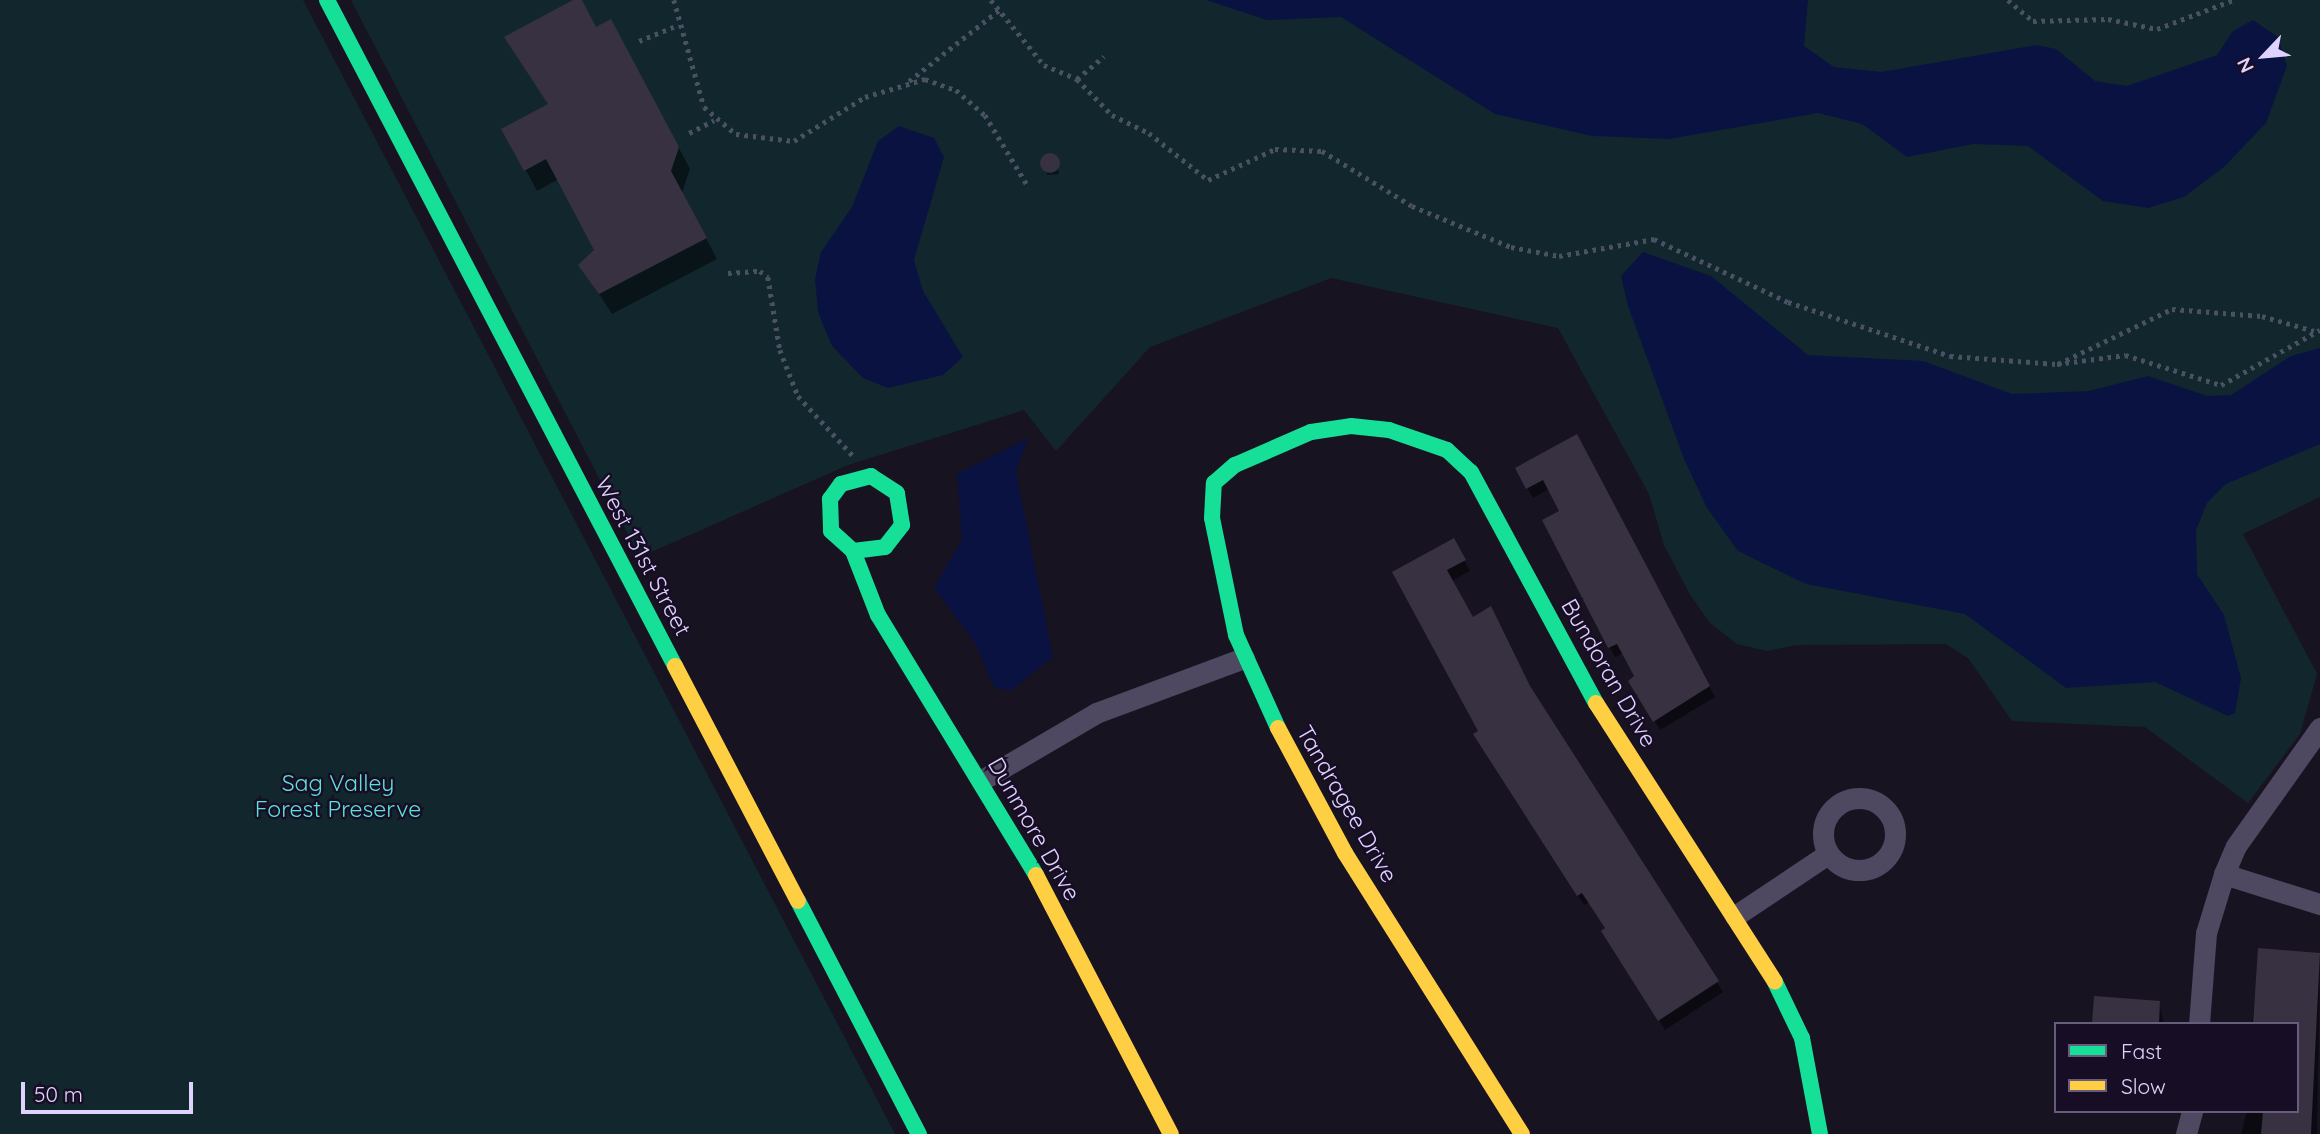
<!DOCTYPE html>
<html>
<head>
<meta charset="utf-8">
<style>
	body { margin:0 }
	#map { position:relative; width:2320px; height:1134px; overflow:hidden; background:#181320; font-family:Quicksand,sans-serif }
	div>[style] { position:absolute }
	.green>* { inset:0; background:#12272d }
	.water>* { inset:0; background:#0a1241 }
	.shadow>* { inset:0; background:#0007 }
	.building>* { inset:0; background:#383142 }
	.round { border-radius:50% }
	.path>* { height:4.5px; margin-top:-2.25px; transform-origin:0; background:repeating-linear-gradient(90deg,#495162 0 3.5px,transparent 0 8.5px) }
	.street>* { height:21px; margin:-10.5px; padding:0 10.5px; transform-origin:10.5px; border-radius:10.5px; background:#4e4861 }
	.street>.ring { margin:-10.5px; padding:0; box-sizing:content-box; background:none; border:21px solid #4e4861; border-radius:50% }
	.fast>* { height:16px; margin:-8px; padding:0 8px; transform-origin:8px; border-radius:8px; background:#16e098 }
	.slow>* { height:16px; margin:-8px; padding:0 8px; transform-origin:8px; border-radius:8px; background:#ffcf43 }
	span { translate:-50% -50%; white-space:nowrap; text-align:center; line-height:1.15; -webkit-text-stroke:5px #170e25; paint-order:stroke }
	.street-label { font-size:23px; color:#e0d2ff }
	.park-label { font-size:23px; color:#5be2db }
	.legend { position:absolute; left:2054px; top:1022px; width:245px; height:91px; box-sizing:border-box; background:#170e25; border:2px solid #675c7c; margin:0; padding:9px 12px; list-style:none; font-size:21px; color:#e0d2ff }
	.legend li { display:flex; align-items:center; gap:14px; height:35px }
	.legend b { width:35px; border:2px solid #675c7c }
	.north { position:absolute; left:2229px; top:21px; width:70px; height:70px; -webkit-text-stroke:5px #170e25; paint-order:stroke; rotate:244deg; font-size:19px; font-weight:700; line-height:28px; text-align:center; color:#e0d2ff }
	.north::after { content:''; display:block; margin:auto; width:24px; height:32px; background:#e0d2ff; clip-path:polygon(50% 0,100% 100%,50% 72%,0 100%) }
	.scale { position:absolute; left:21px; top:1082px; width:172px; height:32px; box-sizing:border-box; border:4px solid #e0d2ff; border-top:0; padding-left:9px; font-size:21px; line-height:24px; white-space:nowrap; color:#e0d2ff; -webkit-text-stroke:5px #170e25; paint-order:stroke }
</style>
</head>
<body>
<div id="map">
	<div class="green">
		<i style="clip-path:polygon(0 0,303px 0,895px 1134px,0 1134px)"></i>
		<i style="clip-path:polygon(351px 0,2320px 0,2320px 497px,2243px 534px,2317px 674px,2300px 734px,2248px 803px,2145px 727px,2012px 721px,1968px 658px,1946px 644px,1796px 645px,1767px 651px,1737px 644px,1710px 623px,1689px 593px,1664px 545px,1649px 494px,1558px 328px,1331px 278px,1150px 347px,1056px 451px,1024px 410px,848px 465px,640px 557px)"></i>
	</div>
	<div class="water">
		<i style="clip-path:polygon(1206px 0,1808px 0,1804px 46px,1834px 67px,1881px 72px,2037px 45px,2056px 49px,2095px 81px,2127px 86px,2217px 55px,2233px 31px,2253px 20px,2278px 37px,2287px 66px,2266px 123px,2224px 167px,2184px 197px,2148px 208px,2103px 201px,2028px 146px,1973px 144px,1907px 157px,1862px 124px,1818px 113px,1669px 139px,1592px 136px,1495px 114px,1341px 17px,1267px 20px)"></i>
		<i style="clip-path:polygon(899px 126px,934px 138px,944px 157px,914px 260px,923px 291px,963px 357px,943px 375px,888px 388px,863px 378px,832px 346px,818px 312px,815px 279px,821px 252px,852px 207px,878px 141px)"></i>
		<i style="clip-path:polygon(1643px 252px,1711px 276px,1808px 355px,1923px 361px,2012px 394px,2089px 391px,2148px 376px,2207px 396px,2231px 395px,2291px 356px,2320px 348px,2320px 444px,2226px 484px,2207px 503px,2196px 530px,2197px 574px,2224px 615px,2241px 678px,2235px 713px,2228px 716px,2155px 682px,2066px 688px,1965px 614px,1806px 584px,1738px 551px,1707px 508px,1684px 459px,1628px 306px,1621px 276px)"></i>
		<i style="clip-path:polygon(1028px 438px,1016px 472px,1053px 657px,1010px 691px,994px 687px,975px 643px,934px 588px,962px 539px,957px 474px)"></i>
	</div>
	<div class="shadow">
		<i style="clip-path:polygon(577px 0,596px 29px,622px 41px,690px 169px,682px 193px,717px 259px,612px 314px,580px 265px,596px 250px,559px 179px,537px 191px,504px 129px,549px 106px)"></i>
		<i style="clip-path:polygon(1044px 157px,1056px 157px,1059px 174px,1047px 175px)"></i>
		<i style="clip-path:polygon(1582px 447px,1715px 697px,1660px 730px,1630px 681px,1637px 677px,1624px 653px,1615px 657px,1544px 521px,1561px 512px,1549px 489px,1533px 498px,1517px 469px)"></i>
		<i style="clip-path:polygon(1453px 541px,1470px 571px,1452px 581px,1473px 620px,1533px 694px,1723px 992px,1665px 1030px,1607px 929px,1589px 902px,1584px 905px,1481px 744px,1481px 731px,1394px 573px)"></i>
		<i style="clip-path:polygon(2260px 950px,2320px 954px,2317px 1134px,2241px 1134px,2247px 1111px,2297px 1111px,2297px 1024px,2252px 1024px)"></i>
		<i style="clip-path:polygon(2159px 1003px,2164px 1024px,2093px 1024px)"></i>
	</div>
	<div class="building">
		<i style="clip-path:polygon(573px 0,582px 0,596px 27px,611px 19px,679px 147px,671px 171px,707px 238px,599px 294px,578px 265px,594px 250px,546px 159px,524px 171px,501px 129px,548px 104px,504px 37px)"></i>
		<i class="round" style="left:1040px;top:153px;width:20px;height:20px"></i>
		<i style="clip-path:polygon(1577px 434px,1710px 686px,1653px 722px,1628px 681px,1634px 676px,1617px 644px,1608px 648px,1542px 520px,1559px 511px,1543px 480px,1526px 489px,1515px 468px)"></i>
		<i style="clip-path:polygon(1454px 538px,1466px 560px,1447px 570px,1473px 617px,1491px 606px,1530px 686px,1719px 981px,1658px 1021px,1601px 931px,1605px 928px,1582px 893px,1577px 896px,1473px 734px,1478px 731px,1392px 572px)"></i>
		<i style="clip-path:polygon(2258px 948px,2320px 953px,2311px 1134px,2261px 1134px,2263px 1111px,2297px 1111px,2297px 1024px,2253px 1024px)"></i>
		<i style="clip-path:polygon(2094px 996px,2160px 1001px,2159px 1024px,2092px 1024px)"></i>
	</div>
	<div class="path">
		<i style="left:674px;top:0;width:111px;rotate:74.3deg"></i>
		<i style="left:704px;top:107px;width:42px;rotate:40.2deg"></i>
		<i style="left:736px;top:134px;width:58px;rotate:6.9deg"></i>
		<i style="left:794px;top:141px;width:84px;rotate:-31.8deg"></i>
		<i style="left:865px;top:97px;width:63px;rotate:-16.7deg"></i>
		<i style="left:925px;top:79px;width:33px;rotate:20deg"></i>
		<i style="left:956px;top:90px;width:38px;rotate:41deg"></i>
		<i style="left:985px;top:115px;width:85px;rotate:58.9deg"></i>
		<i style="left:991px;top:0;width:84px;rotate:50.8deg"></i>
		<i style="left:1044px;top:65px;width:36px;rotate:23deg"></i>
		<i style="left:1077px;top:79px;width:50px;rotate:45.8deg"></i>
		<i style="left:1112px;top:115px;width:41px;rotate:25.9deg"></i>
		<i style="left:1149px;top:133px;width:75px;rotate:38.5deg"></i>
		<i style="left:1208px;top:180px;width:74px;rotate:-24.8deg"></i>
		<i style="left:1275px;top:149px;width:47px;rotate:2.4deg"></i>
		<i style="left:1322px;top:151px;width:105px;rotate:31.4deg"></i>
		<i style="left:1412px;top:206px;width:107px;rotate:22.5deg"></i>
		<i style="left:1511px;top:247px;width:49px;rotate:10.6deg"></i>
		<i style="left:1559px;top:256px;width:97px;rotate:-10.1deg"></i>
		<i style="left:1654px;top:239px;width:148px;rotate:25.2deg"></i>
		<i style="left:1788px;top:302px;width:171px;rotate:18.4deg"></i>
		<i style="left:1950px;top:356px;width:107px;rotate:4.3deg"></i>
		<i style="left:2057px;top:364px;width:69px;rotate:-7.5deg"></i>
		<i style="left:2125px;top:355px;width:101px;rotate:17.4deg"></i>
		<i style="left:2221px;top:385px;width:113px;rotate:-29.1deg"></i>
		<i style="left:2008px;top:0;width:33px;rotate:40deg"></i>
		<i style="left:2033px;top:21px;width:75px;rotate:-1.5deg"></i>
		<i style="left:2108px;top:19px;width:50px;rotate:11.5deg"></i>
		<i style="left:2157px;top:29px;width:81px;rotate:-20.9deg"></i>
		<i style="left:639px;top:41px;width:42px;rotate:-22.3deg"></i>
		<i style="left:1077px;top:79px;width:35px;rotate:-40deg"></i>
		<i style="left:909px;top:81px;width:115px;rotate:-38.3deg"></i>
		<i style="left:689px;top:133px;width:28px;rotate:-27deg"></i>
		<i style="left:728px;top:273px;width:32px;rotate:-4deg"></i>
		<i style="left:760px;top:271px;width:10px;rotate:37deg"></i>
		<i style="left:768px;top:277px;width:74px;rotate:80.7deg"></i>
		<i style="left:780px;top:350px;width:49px;rotate:68.6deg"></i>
		<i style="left:798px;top:396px;width:83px;rotate:47.4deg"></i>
		<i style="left:2058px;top:364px;width:127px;rotate:-25.8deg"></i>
		<i style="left:2172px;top:309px;width:90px;rotate:4.4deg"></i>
		<i style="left:2262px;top:316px;width:54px;rotate:16.1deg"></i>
	</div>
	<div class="street">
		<i style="left:982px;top:780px;width:132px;rotate:-30.4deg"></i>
		<i style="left:1096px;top:713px;width:158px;rotate:-20.4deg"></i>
		<i class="ring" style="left:1823px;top:798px;width:51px;height:51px"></i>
		<i style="left:2224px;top:874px;width:101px;rotate:17.4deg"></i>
		<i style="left:1735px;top:916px;width:112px;rotate:-33.7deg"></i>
		<i style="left:2199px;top:1024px;width:91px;rotate:-85.6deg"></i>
		<i style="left:2206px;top:933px;width:62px;rotate:-73deg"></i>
		<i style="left:2224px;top:874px;width:30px;rotate:-67deg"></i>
		<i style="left:2236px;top:846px;width:145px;rotate:-54.6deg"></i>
		<i style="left:2186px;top:1134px;width:24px;rotate:-75deg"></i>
	</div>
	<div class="fast">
		<i style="left:327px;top:0;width:751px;rotate:62.41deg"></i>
		<i style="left:853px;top:551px;width:32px;rotate:-7deg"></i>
		<i style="left:885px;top:547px;width:28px;rotate:-52deg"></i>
		<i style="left:902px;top:525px;width:32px;rotate:-99deg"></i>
		<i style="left:897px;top:493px;width:31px;rotate:-147deg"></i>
		<i style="left:871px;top:476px;width:31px;rotate:165deg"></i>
		<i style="left:841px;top:484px;width:19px;rotate:126deg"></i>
		<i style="left:830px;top:499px;width:32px;rotate:88deg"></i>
		<i style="left:831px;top:531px;width:30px;rotate:42deg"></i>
		<i style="left:853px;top:551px;width:69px;rotate:68.7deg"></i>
		<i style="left:878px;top:615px;width:304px;rotate:58.7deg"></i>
		<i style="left:1278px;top:728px;width:102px;rotate:-114.3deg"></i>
		<i style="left:1236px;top:635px;width:119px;rotate:-101.6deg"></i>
		<i style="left:1212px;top:518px;width:35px;rotate:-87deg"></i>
		<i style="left:1214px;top:483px;width:28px;rotate:-41deg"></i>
		<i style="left:1235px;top:465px;width:83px;rotate:-23.5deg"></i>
		<i style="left:1311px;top:432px;width:40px;rotate:-8.5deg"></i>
		<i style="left:1351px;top:426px;width:38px;rotate:6deg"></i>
		<i style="left:1389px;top:430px;width:61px;rotate:19deg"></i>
		<i style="left:1447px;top:450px;width:33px;rotate:43deg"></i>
		<i style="left:1471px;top:472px;width:263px;rotate:61.6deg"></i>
		<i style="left:798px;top:901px;width:263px;rotate:62.6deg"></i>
		<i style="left:1775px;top:982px;width:62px;rotate:64.3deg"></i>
		<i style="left:1802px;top:1038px;width:98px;rotate:79.4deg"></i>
	</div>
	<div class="slow">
		<i style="left:675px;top:666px;width:265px;rotate:62.4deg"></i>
		<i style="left:1596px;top:703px;width:331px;rotate:57.3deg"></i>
		<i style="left:1278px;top:728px;width:142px;rotate:61.8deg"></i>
		<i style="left:1345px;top:853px;width:332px;rotate:57.8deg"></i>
		<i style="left:1036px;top:875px;width:292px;rotate:62.5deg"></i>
	</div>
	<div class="street-label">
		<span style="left:643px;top:556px;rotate:62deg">West 131st Street</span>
		<span style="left:1609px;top:673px;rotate:60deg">Bundoran Drive</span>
		<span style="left:1347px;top:804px;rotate:60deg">Tandragee Drive</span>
		<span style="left:1034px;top:829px;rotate:60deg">Dunmore Drive</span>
	</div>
	<div class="park-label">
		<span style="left:338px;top:796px">Sag Valley<br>Forest Preserve</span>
	</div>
	<ul class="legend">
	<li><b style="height:9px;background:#16e098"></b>Fast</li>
	<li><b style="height:9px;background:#ffcf43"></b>Slow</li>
	</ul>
	<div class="north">N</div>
	<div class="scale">50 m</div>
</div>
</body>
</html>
